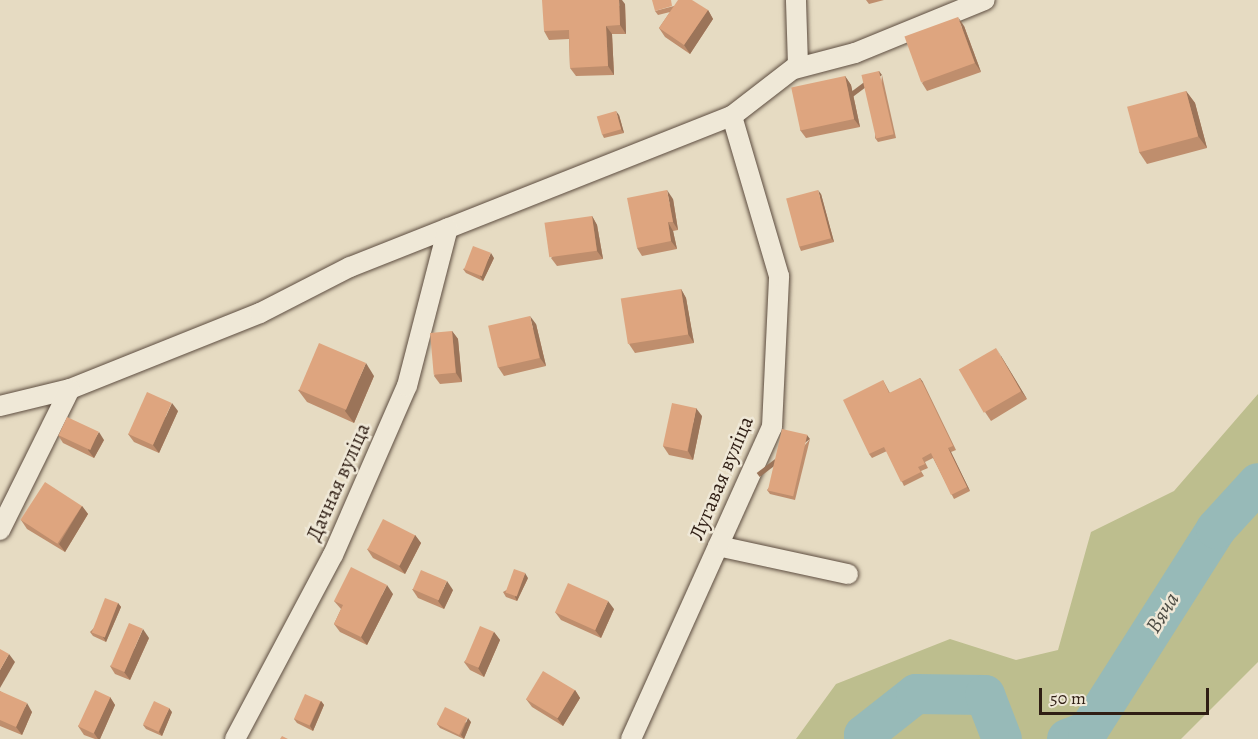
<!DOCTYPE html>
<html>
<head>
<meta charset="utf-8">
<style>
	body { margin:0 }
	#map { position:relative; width:1258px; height:739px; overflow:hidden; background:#e6dbc2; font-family:Alegreya,serif }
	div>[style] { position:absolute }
	.green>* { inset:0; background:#bdbe8e }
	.river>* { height:40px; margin:-20px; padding:0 20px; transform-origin:20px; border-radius:20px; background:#97bab8 }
	.roads { filter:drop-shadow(0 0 2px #5d4d40) drop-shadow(0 0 2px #5d4d40) }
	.minor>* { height:20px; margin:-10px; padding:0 10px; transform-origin:10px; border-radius:10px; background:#efe8d7 }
	.wall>* { inset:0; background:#bf8e6d }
	.shaded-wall>* { inset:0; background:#9b7459; transform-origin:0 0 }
	.building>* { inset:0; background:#dea57f; transform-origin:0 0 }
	span { translate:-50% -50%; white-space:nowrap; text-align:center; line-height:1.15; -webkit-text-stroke:5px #efe8d7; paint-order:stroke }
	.street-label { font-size:21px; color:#2f1e14 }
	.water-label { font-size:22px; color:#4e4d45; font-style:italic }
	.scale { position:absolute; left:1039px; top:688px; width:170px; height:27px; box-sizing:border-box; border:3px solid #2f1e14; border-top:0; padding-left:8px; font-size:18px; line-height:21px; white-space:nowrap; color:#2f1e14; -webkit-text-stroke:4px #efe8d7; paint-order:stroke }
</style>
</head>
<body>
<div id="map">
	<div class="green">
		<i style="clip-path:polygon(1258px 394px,1258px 662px,1181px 739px,796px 739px,836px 684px,950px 639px,1016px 660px,1058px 650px,1091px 532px,1174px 491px)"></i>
	</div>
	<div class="river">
		<i style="left:865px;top:739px;width:4px;rotate:-104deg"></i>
		<i style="left:864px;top:735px;width:66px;rotate:-38.3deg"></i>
		<i style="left:916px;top:694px;width:69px;rotate:0.8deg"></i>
		<i style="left:985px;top:695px;width:47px;rotate:68.9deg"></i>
		<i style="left:1067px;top:739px;width:22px;rotate:-21deg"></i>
		<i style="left:1088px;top:731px;width:239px;rotate:-57.6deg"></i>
		<i style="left:1216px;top:529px;width:62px;rotate:-47.6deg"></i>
	</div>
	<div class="roads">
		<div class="minor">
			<i style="left:794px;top:69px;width:63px;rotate:-14.7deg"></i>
			<i style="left:855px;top:53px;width:140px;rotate:-22.2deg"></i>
			<i style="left:0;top:406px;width:72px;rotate:-13.7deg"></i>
			<i style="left:70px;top:389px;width:205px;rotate:-21.8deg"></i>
			<i style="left:260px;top:313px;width:101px;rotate:-27.1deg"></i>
			<i style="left:350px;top:267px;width:411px;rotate:-21.6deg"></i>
			<i style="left:732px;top:116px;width:83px;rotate:-37.7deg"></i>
			<i style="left:798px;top:65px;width:65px;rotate:-91.8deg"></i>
			<i style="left:0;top:530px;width:157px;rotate:-63.6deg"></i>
			<i style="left:718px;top:546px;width:133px;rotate:12.2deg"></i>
			<i style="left:235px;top:739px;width:208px;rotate:-62deg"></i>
			<i style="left:333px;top:555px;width:184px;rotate:-66.4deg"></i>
			<i style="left:407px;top:386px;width:163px;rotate:-75.5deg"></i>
			<i style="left:631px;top:739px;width:342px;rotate:-65.7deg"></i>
			<i style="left:772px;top:427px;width:151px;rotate:-87.3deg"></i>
			<i style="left:779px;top:276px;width:167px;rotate:-106.4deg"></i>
		</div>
	</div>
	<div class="wall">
		<i style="clip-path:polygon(866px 0,884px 0,869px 4px)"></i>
		<i style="clip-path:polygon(625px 4px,626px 34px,612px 34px,614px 75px,576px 76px,570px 68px,569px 39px,549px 40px,544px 31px)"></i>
		<i style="clip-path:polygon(674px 6px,708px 10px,713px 19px,690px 54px,665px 37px,659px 28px,670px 12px,658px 15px,655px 11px)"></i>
		<i style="clip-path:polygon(964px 26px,981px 72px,927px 91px,922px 83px)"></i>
		<i style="clip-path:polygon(882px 75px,896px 138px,878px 142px,875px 138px)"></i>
		<i style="clip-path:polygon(845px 76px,851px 85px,860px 127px,806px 138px,800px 130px)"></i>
		<i style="clip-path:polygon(1186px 91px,1195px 103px,1207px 148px,1147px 164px,1139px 152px)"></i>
		<i style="clip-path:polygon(619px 115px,624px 133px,604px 138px,602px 134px)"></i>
		<i style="clip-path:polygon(821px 194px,834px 242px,801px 251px,799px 246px)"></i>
		<i style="clip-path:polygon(673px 199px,678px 230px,673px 231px,677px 249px,642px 256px,637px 248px)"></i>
		<i style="clip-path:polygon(592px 216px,597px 225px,603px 259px,557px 266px,551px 258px)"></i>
		<i style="clip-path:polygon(494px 258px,483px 281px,466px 273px,463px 269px)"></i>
		<i style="clip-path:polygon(681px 289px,686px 298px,694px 343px,635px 353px,629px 344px)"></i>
		<i style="clip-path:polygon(536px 324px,546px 366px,504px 376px,498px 367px)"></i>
		<i style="clip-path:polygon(452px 331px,458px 339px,462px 382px,440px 384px,434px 376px)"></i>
		<i style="clip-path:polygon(1001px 356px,1027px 399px,991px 421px,985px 412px)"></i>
		<i style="clip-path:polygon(374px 376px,354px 423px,307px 402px,298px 390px)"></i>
		<i style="clip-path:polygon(883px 380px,890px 393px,923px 382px,956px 450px,951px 452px,970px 491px,954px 499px,933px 458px,925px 462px,928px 468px,921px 471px,924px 476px,904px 486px,887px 451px,872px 458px,869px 454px)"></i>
		<i style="clip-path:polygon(178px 411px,159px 453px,134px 442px,128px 434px)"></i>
		<i style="clip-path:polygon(702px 416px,693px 460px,669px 455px,663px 446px)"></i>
		<i style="clip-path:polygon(58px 435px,104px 440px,94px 458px,63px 443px)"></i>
		<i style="clip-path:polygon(810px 439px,795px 500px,770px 494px,767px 490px)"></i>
		<i style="clip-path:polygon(82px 506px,88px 514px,65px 552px,27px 529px,21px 520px)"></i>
		<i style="clip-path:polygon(415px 535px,421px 543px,405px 574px,373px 558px,367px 549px)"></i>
		<i style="clip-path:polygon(528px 578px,517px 601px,506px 597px,503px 592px)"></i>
		<i style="clip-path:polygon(412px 589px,453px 590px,444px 609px,418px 598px)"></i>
		<i style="clip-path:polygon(393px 594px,367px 645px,340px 632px,334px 624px,341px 609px,334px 601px)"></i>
		<i style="clip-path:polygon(118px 603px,121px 607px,106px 642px,93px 636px,90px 632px)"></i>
		<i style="clip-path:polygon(614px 609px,601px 638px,561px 620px,555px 612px)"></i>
		<i style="clip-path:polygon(494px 632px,500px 640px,484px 677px,470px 670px,464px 662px)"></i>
		<i style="clip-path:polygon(149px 638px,130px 680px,115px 674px,110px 666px)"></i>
		<i style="clip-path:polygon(575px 690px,580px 698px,563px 726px,532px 707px,526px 699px)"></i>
		<i style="clip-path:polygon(0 691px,32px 712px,22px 735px,0 726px)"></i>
		<i style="clip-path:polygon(110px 697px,115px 705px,100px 739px,95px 739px,84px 735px,78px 726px)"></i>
		<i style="clip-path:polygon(321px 701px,324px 705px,313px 731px,297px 723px,294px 719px)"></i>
		<i style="clip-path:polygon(172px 712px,162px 736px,146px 729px,143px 725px)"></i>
		<i style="clip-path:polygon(471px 722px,464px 739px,440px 728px,437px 724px)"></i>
	</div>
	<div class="shaded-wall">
		<i style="clip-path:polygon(619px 0,622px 0,625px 4px,626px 34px,620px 25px)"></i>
		<i style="clip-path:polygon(708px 10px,713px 19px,690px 54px,684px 45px)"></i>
		<i style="clip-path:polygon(958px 17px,964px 26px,981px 72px,975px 63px)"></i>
		<i style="clip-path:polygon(606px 26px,612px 34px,614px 75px,608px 66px)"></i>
		<i style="left:879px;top:71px;width:5px;height:65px;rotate:53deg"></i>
		<i style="clip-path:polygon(845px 76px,851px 85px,860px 127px,854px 119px)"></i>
		<i style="clip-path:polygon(1186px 91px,1195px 103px,1207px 148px,1198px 136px)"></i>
		<i style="clip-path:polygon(616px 111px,619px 115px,624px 133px,621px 129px)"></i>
		<i style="clip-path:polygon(667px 190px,673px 199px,678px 230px,673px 222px)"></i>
		<i style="clip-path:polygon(818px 190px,821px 194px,834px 242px,831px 238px)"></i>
		<i style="clip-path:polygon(592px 216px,597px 225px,603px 259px,597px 251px)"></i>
		<i style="clip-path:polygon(668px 222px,673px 231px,677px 249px,671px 241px)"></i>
		<i style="clip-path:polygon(491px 253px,494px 258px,483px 281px,480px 276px)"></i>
		<i style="clip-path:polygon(681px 289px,686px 298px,694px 343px,688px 334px)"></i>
		<i style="clip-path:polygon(530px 316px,536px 324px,546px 366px,540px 358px)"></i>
		<i style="clip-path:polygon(452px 331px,458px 339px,462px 382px,456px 373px)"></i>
		<i style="clip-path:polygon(996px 348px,1001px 356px,1027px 399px,1021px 391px)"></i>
		<i style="clip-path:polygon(366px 363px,374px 376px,354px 423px,345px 411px)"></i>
		<i style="left:920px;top:378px;width:5px;height:76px;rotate:53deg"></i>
		<i style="clip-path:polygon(172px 403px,178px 411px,159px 453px,153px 445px)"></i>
		<i style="clip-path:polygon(696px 408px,702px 416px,693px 460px,688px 451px)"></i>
		<i style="clip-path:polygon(99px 432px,104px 440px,94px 458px,88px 450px)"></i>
		<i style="left:807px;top:435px;width:5px;height:63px;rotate:53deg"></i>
		<i style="clip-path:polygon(948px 448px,951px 452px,970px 491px,967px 487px)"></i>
		<i style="clip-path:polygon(82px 506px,88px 514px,65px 552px,59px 544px)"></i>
		<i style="clip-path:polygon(415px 535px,421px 543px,405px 574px,399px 566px)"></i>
		<i style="clip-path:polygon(525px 573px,528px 578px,517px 601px,515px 597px)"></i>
		<i style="clip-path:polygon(447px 581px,453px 590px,444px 609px,438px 601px)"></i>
		<i style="clip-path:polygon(387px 585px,393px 594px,367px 645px,361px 637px)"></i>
		<i style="clip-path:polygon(608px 601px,614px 609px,601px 638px,595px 630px)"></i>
		<i style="clip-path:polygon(118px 603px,121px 607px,106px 642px,103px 637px)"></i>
		<i style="clip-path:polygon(143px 629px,149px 638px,130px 680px,124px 672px)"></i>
		<i style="clip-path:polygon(494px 632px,500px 640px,484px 677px,478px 668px)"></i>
		<i style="clip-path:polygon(9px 654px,15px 662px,0 688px,0 670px)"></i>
		<i style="clip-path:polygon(575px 690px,580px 698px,563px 726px,557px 718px)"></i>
		<i style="clip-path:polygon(110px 697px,115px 705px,100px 739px,98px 739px,94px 733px)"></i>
		<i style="clip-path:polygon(321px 701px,324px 705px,313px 731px,310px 726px)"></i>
		<i style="clip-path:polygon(27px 703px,32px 712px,22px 735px,16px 727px)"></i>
		<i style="clip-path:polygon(169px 708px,172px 712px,162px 736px,159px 732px)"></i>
		<i style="clip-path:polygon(468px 718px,471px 722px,464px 739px,461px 735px)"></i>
	</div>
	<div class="building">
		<i style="clip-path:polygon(542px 0,619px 0,620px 25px,606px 26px,608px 66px,570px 68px,569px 30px,544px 31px)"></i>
		<i style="clip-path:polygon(652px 0,671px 0,672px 6px,655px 11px)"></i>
		<i style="clip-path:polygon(678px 0,692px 0,708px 10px,684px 45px,659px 28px)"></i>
		<i style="left:958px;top:17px;width:49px;height:57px;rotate:70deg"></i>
		<i style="left:879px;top:71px;width:65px;height:18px;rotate:77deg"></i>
		<i style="left:845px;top:76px;width:44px;height:55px;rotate:78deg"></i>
		<i style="left:1186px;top:91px;width:47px;height:61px;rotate:75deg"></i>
		<i style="left:616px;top:111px;width:19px;height:20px;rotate:74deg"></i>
		<i style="clip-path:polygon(667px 190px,673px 222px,668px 222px,671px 241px,637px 248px,627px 198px)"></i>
		<i style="left:818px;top:190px;width:50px;height:33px;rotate:75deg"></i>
		<i style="left:592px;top:216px;width:35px;height:48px;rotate:82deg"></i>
		<i style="left:473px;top:246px;width:19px;height:25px;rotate:21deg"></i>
		<i style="left:681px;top:289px;width:46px;height:61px;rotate:81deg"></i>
		<i style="left:530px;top:316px;width:43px;height:43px;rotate:77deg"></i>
		<i style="left:452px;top:331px;width:42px;height:22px;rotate:85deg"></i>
		<i style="left:319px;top:343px;width:51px;height:51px;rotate:23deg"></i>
		<i style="left:996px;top:348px;width:50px;height:43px;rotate:60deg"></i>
		<i style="clip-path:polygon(920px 378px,953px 446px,948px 448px,967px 487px,951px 495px,931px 453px,922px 458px,925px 464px,918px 467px,921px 472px,901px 482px,884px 447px,869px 454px,843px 400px,883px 380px,889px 393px)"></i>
		<i style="left:147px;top:392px;width:27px;height:46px;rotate:24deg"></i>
		<i style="left:672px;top:403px;width:25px;height:44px;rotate:12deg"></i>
		<i style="left:67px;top:417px;width:35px;height:20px;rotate:25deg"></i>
		<i style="left:782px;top:429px;width:26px;height:63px;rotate:13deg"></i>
		<i style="left:45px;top:482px;width:44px;height:45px;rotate:33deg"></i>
		<i style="left:383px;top:519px;width:36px;height:34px;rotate:27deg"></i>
		<i style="clip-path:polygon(351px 567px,387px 585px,361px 637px,334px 624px,343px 605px,334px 601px)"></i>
		<i style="left:514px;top:569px;width:12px;height:25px;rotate:20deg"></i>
		<i style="left:421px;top:570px;width:28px;height:21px;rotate:23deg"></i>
		<i style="left:568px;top:583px;width:44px;height:32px;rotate:24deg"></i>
		<i style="left:105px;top:598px;width:14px;height:37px;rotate:21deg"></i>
		<i style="left:129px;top:623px;width:15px;height:47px;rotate:23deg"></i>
		<i style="left:480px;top:626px;width:15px;height:39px;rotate:23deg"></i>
		<i style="clip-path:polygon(0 649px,9px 654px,0 670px)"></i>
		<i style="left:543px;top:671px;width:37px;height:33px;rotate:31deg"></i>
		<i style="left:95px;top:690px;width:17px;height:40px;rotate:25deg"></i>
		<i style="clip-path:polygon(0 691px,27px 703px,16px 727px,0 720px)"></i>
		<i style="left:305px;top:694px;width:17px;height:27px;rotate:24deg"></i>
		<i style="left:154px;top:701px;width:17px;height:26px;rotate:25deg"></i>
		<i style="left:445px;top:707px;width:25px;height:19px;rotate:26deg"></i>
		<i style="clip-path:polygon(282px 736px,288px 739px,280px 739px)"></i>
	</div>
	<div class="street-label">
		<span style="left:721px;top:478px;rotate:-67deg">Лугавая вуліца</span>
		<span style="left:338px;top:482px;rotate:-66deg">Дачная вуліца</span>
	</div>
	<div class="water-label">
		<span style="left:1163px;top:613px;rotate:-58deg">Вяча</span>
	</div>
	<div class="scale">50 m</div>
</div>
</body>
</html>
